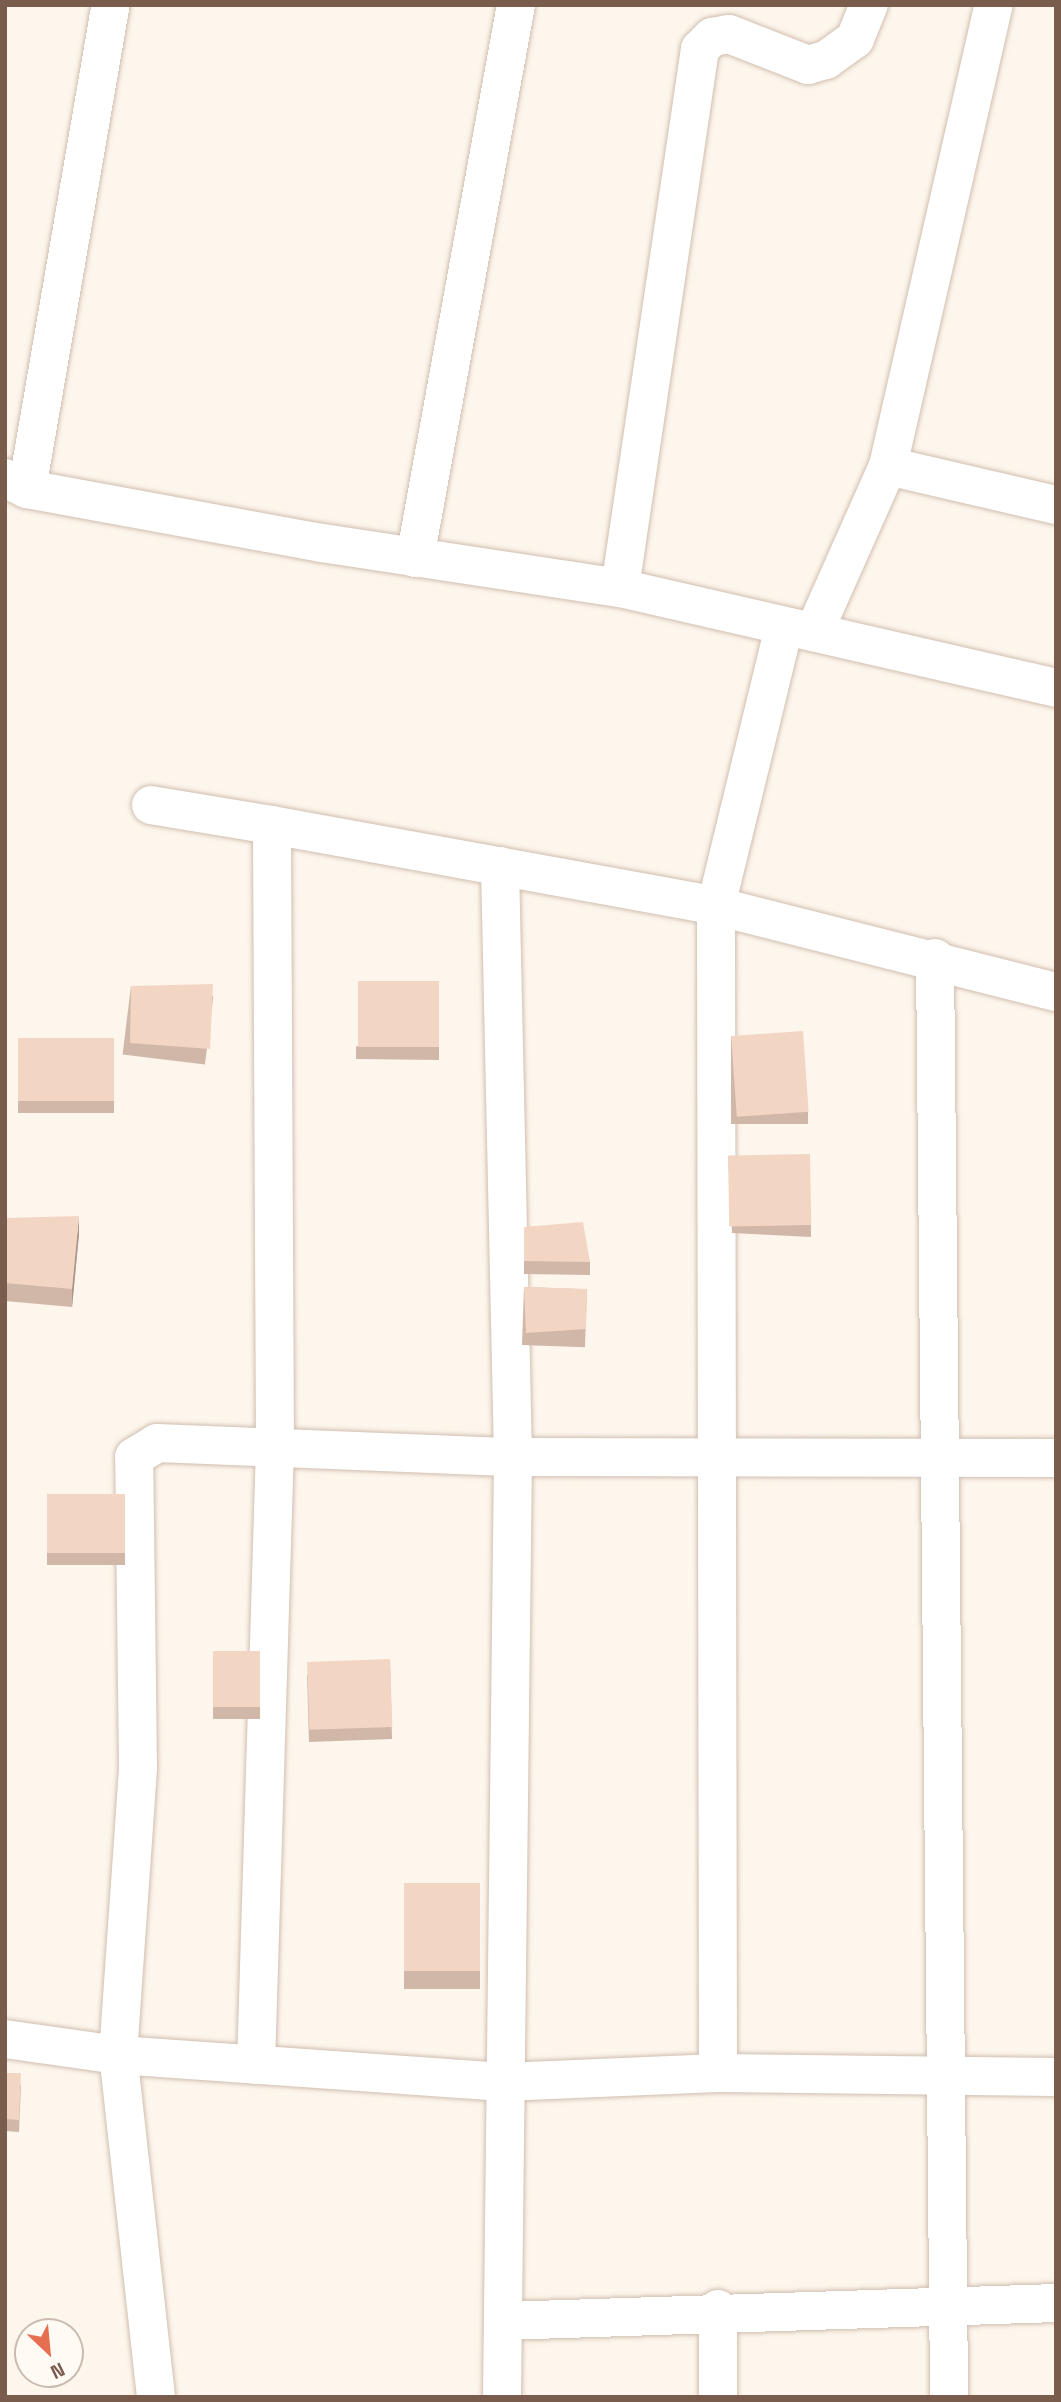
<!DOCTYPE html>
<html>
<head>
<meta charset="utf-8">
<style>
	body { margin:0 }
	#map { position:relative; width:1061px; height:2402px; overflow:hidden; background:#fdf6ec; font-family:"Space Grotesk",sans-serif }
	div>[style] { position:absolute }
	.roads { filter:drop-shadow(0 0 2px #d1beb0) drop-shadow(0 0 2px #d1beb0) }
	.minor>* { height:38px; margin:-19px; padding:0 19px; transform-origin:19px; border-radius:19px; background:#fff }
	.wall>* { inset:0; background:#d1b7a8; transform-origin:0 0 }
	.shaded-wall>* { inset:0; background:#aa9588 }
	.building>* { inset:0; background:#f3d5c3; transform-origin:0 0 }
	span { translate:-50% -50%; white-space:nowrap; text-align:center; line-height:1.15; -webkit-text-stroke:5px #fffaf3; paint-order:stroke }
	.frame { position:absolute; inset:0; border:7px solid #7a5c4d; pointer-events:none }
	.north { position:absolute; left:14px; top:2318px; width:70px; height:70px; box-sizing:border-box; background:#fffaf3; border:2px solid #cabbb1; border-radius:50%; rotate:154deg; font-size:19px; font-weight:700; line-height:28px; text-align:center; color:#7a5c4d }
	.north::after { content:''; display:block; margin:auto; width:24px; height:32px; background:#e76f51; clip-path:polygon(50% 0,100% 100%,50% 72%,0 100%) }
</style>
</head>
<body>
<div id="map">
	<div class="roads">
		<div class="minor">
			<i style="left:888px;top:466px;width:172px;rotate:13.1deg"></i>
			<i style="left:5px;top:478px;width:25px;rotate:27deg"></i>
			<i style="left:27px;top:489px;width:300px;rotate:10.4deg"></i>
			<i style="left:322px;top:543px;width:301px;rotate:8.6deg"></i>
			<i style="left:620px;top:588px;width:447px;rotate:12.9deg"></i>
			<i style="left:27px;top:489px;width:491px;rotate:-80.2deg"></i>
			<i style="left:415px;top:558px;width:562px;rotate:-79.65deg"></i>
			<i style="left:620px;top:588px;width:545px;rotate:-81.56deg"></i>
			<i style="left:700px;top:49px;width:17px;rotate:-45deg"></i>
			<i style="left:712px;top:37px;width:17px;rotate:-10deg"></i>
			<i style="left:729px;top:34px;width:85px;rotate:21.4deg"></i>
			<i style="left:808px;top:65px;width:19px;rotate:-16deg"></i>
			<i style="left:826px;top:60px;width:36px;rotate:-36deg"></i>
			<i style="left:855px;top:39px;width:37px;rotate:-68deg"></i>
			<i style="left:814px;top:632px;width:182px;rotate:-66deg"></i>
			<i style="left:888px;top:466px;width:473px;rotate:-77.1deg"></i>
			<i style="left:151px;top:805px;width:123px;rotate:9.4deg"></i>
			<i style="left:500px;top:866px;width:591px;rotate:88.74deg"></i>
			<i style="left:513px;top:1457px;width:940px;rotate:90.67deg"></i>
			<i style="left:935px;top:958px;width:1439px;rotate:89.44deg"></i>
			<i style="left:5px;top:2039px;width:114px;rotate:8.1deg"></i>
			<i style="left:118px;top:2055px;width:386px;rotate:4deg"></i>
			<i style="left:503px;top:2082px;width:215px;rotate:-2.4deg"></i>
			<i style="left:718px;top:2073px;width:338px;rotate:0.7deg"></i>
			<i style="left:256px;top:2065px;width:620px;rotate:-88.24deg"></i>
			<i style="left:275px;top:1445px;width:620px;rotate:-90.28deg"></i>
			<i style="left:272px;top:825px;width:451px;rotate:10.3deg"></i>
			<i style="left:716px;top:906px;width:351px;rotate:14.2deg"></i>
			<i style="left:718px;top:2073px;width:1167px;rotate:-90.1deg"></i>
			<i style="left:716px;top:906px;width:288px;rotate:-76.3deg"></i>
			<i style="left:718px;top:2309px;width:88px;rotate:90deg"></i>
			<i style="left:503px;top:2321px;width:553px;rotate:-1.86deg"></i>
			<i style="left:156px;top:2397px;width:344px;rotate:-96.3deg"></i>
			<i style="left:118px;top:2055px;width:288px;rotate:-86deg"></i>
			<i style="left:138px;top:1768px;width:311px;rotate:-90.7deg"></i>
			<i style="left:134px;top:1457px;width:27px;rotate:-31deg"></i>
			<i style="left:157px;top:1443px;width:356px;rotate:2.3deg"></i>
			<i style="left:513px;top:1457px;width:543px;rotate:0.11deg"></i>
		</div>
	</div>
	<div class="wall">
		<i style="clip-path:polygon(439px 981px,439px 1060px,356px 1059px,356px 1047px)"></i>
		<i style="left:131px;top:986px;width:83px;height:69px;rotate:7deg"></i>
		<i style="clip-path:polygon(731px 1036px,808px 1112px,808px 1124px,731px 1124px)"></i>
		<i style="left:114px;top:1038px;width:75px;height:96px;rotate:90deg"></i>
		<i style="clip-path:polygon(728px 1156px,811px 1225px,811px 1237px,732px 1233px)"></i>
		<i style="clip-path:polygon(5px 1218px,79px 1234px,72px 1307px,5px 1301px)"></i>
		<i style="clip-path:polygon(524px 1227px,590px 1262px,590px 1275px,524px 1274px)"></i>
		<i style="left:524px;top:1287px;width:63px;height:58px;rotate:2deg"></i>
		<i style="left:125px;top:1494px;width:71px;height:78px;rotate:90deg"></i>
		<i style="left:213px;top:1651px;width:47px;height:68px"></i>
		<i style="clip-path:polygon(390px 1659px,392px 1739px,309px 1742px,307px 1675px)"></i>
		<i style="left:404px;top:1883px;width:76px;height:106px"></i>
		<i style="clip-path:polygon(5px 2073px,21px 2086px,19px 2132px,5px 2131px)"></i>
	</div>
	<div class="shaded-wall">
		<i style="clip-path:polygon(79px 1216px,79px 1234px,72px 1307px,72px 1289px)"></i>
	</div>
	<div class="building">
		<i style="left:439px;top:981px;width:66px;height:81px;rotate:90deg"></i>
		<i style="clip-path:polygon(213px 984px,210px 1049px,130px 1043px,131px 986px)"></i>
		<i style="left:803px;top:1031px;width:81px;height:72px;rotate:86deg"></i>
		<i style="left:114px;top:1038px;width:63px;height:96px;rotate:90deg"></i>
		<i style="left:810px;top:1154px;width:71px;height:82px;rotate:89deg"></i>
		<i style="clip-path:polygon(79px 1216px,72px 1289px,5px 1283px,5px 1218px)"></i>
		<i style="clip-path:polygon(583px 1222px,590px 1262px,524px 1261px,524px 1227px)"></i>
		<i style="clip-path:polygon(524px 1287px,587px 1289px,586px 1329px,526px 1333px)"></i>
		<i style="left:125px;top:1494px;width:59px;height:78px;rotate:90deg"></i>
		<i style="left:213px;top:1651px;width:47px;height:56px"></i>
		<i style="left:390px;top:1659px;width:68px;height:83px;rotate:88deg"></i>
		<i style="left:404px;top:1883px;width:76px;height:88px"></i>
		<i style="clip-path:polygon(5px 2073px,21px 2073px,19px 2120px,5px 2119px)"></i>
	</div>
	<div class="frame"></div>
	<div class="north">N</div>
</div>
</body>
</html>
